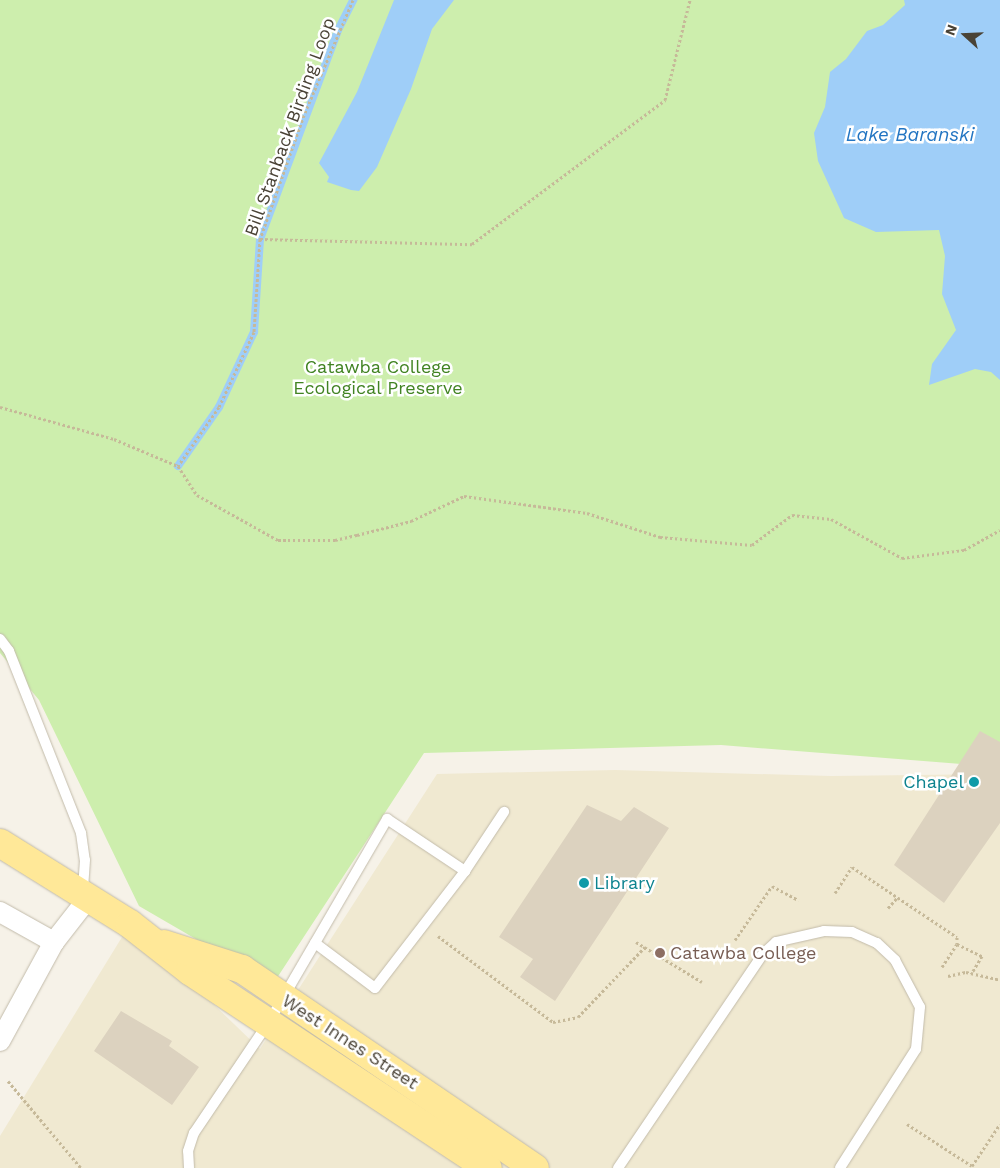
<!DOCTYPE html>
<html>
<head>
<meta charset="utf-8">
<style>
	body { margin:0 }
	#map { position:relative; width:1000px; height:1168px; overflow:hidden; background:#f6f2e8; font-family:"Work Sans",sans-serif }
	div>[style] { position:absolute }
	.education>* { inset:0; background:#f0e9d1 }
	.green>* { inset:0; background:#cdeead }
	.water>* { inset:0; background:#9fcef8 }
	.stream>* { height:8px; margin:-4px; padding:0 4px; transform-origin:4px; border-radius:4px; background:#9fcef8 }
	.building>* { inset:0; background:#dcd2bf }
	.path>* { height:3px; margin-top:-1.5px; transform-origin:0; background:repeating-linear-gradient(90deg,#c6b999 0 2.5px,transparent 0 5px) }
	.roads { filter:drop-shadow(0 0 1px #c2bbaa) drop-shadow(0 0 1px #c2bbaa) }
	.service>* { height:10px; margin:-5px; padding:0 5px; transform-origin:5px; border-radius:5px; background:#fff }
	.minor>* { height:20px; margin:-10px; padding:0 10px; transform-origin:10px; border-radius:10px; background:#fff }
	.primary>* { height:28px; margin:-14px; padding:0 14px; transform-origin:14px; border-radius:14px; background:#ffe898 }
	.dots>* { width:14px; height:14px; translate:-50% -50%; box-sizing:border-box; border:2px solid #fff; border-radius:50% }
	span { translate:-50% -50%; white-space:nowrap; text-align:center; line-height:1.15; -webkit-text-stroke:5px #fff; paint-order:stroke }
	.street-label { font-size:18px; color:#4a4336 }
	.park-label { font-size:18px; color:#418322 }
	.culture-label { font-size:18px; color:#0d838f }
	.right { translate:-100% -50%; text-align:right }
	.left { translate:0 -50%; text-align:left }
	.education-label { font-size:18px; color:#785e54 }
	.water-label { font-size:19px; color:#2375c2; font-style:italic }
	.north { position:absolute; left:940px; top:10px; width:50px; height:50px; -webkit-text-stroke:4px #fff; paint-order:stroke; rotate:290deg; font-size:14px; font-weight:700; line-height:20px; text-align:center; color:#4a4336 }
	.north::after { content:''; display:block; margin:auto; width:18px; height:22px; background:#4a4336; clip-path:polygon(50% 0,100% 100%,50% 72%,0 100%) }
</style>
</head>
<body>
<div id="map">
	<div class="education">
		<i style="clip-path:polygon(615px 770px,831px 776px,1000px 774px,1000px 1168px,0 1168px,0 1136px,130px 924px,260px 1049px,437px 774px)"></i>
	</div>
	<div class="green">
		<i style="clip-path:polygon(0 0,1000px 0,1000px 772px,974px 765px,721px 745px,424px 753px,273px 984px,139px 906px,39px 700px,0 653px)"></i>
	</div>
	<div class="water">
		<i style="clip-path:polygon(394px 0,454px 0,432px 29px,411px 89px,377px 167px,359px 191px,351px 190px,327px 182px,329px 177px,319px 163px,357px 92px)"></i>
		<i style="clip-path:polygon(904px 0,1000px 0,1000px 380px,991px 372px,975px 369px,929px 385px,932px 364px,956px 330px,942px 294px,945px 256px,939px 230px,876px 232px,844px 218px,818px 161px,814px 133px,825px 107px,830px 72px,846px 59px,867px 31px,883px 25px,905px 5px)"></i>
	</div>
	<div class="stream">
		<i style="left:178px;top:466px;width:72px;rotate:-55.2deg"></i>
		<i style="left:219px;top:407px;width:83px;rotate:-65deg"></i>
		<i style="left:254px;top:332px;width:93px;rotate:-86.3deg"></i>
		<i style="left:260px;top:239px;width:223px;rotate:-69.5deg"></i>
		<i style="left:338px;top:30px;width:34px;rotate:-63deg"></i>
	</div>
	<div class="building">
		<i style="clip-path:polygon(980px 731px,1000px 742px,1000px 823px,944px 903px,894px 865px)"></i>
		<i style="clip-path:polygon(587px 805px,621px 821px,634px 807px,669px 828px,555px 1001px,520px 977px,533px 959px,499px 937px)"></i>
		<i style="clip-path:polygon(121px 1011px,172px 1041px,169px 1046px,199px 1067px,172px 1105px,94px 1051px)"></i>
	</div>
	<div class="path">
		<i style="left:353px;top:0;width:125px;rotate:113.1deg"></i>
		<i style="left:304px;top:115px;width:132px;rotate:109.5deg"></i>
		<i style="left:260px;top:239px;width:93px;rotate:93.7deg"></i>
		<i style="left:254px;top:332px;width:83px;rotate:115deg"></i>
		<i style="left:219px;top:407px;width:72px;rotate:124.8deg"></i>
		<i style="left:178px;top:466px;width:35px;rotate:57deg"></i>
		<i style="left:197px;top:495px;width:93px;rotate:29.1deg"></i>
		<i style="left:278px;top:540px;width:57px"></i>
		<i style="left:335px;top:540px;width:23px;rotate:-13deg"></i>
		<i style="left:357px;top:535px;width:56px;rotate:-14.5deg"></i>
		<i style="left:411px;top:521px;width:59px;rotate:-25.3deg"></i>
		<i style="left:464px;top:496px;width:124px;rotate:7.9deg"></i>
		<i style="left:587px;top:513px;width:77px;rotate:18.2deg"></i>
		<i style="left:660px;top:537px;width:92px;rotate:5deg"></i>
		<i style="left:752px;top:545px;width:50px;rotate:-36.9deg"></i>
		<i style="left:792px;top:515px;width:39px;rotate:6deg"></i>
		<i style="left:831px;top:519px;width:81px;rotate:28.8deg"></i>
		<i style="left:902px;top:558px;width:63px;rotate:-7.4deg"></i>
		<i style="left:964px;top:550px;width:41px;rotate:-29.1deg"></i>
		<i style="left:260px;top:239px;width:212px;rotate:1.4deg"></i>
		<i style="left:472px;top:244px;width:241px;rotate:-36.7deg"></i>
		<i style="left:665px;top:100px;width:103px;rotate:-76deg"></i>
		<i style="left:0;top:407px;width:118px;rotate:15.7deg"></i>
		<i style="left:114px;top:439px;width:69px;rotate:22.9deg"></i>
		<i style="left:835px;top:893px;width:31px;rotate:-57deg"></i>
		<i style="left:852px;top:867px;width:126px;rotate:33.7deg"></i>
		<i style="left:957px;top:937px;width:7px;rotate:90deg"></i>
		<i style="left:888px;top:908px;width:13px;rotate:-48deg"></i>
		<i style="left:438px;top:936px;width:144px;rotate:36.8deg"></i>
		<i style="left:553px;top:1022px;width:25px;rotate:-11deg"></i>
		<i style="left:578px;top:1017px;width:97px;rotate:-46.3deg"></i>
		<i style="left:735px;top:940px;width:65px;rotate:-55.6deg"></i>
		<i style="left:772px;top:886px;width:30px;rotate:28deg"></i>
		<i style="left:636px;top:942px;width:77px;rotate:31.2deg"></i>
		<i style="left:942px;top:967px;width:27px;rotate:-57deg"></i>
		<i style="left:957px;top:944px;width:28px;rotate:26deg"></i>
		<i style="left:982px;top:956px;width:21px;rotate:121deg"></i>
		<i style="left:948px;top:976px;width:18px;rotate:-13deg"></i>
		<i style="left:966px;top:972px;width:35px;rotate:13deg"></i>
		<i style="left:8px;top:1081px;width:114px;rotate:50deg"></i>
		<i style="left:907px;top:1124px;width:77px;rotate:32.9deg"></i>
		<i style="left:972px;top:1166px;width:50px;rotate:-56.3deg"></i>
	</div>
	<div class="roads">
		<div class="service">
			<i style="left:0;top:639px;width:15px;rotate:53deg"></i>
			<i style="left:9px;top:651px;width:196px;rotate:68.4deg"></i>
			<i style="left:81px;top:833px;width:27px;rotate:82deg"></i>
			<i style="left:85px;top:860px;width:32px;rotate:94deg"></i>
			<i style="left:315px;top:943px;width:75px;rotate:36.9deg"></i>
			<i style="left:375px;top:988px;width:148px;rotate:-52.4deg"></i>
			<i style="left:189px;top:1168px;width:17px;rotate:-93deg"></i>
			<i style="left:188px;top:1151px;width:19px;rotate:-72deg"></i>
			<i style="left:194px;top:1133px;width:134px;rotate:-56deg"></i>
			<i style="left:269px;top:1022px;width:235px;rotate:-59.8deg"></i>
			<i style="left:387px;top:819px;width:94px;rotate:33.7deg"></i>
			<i style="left:465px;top:871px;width:71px;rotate:-56.5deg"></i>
			<i style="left:618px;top:1168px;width:257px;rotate:-55.9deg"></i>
			<i style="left:762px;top:955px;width:19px;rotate:-43deg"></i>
			<i style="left:776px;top:942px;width:49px;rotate:-12.9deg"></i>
			<i style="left:824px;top:931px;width:28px;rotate:2deg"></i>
			<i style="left:852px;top:932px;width:27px;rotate:24deg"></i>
			<i style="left:877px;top:943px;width:25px;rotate:43deg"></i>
			<i style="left:895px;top:960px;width:53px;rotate:62deg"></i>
			<i style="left:920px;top:1007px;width:42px;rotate:95.4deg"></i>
			<i style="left:916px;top:1049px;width:141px;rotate:122.6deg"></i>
		</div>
		<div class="minor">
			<i style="left:0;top:912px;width:62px;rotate:29.1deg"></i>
			<i style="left:0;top:1041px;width:113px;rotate:-61.4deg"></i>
			<i style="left:54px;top:942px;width:57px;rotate:-52.1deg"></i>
		</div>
		<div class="primary">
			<i style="left:0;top:843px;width:153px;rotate:31.9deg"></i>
			<i style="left:130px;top:924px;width:76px;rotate:38.1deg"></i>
			<i style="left:190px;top:971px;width:357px;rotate:33.5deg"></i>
			<i style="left:164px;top:944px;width:82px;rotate:17.8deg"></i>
			<i style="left:242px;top:969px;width:354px;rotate:34.2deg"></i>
		</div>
	</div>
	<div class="dots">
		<i style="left:974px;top:782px;background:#0f9aa8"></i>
		<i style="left:584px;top:883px;background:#0f9aa8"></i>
		<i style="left:660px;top:953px;background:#8d6e63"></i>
	</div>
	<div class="street-label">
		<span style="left:290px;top:127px;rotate:-70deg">Bill Stanback Birding Loop</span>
		<span style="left:350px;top:1042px;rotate:33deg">West Innes Street</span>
	</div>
	<div class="park-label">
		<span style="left:378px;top:378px">Catawba College<br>Ecological Preserve</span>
	</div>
	<div class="culture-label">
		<span class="right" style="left:964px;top:782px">Chapel</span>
		<span class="left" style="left:594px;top:883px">Library</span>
	</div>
	<div class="education-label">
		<span class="left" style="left:670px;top:953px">Catawba College</span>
	</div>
	<div class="water-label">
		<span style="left:910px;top:135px">Lake Baranski</span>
	</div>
	<div class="north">N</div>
</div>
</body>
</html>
